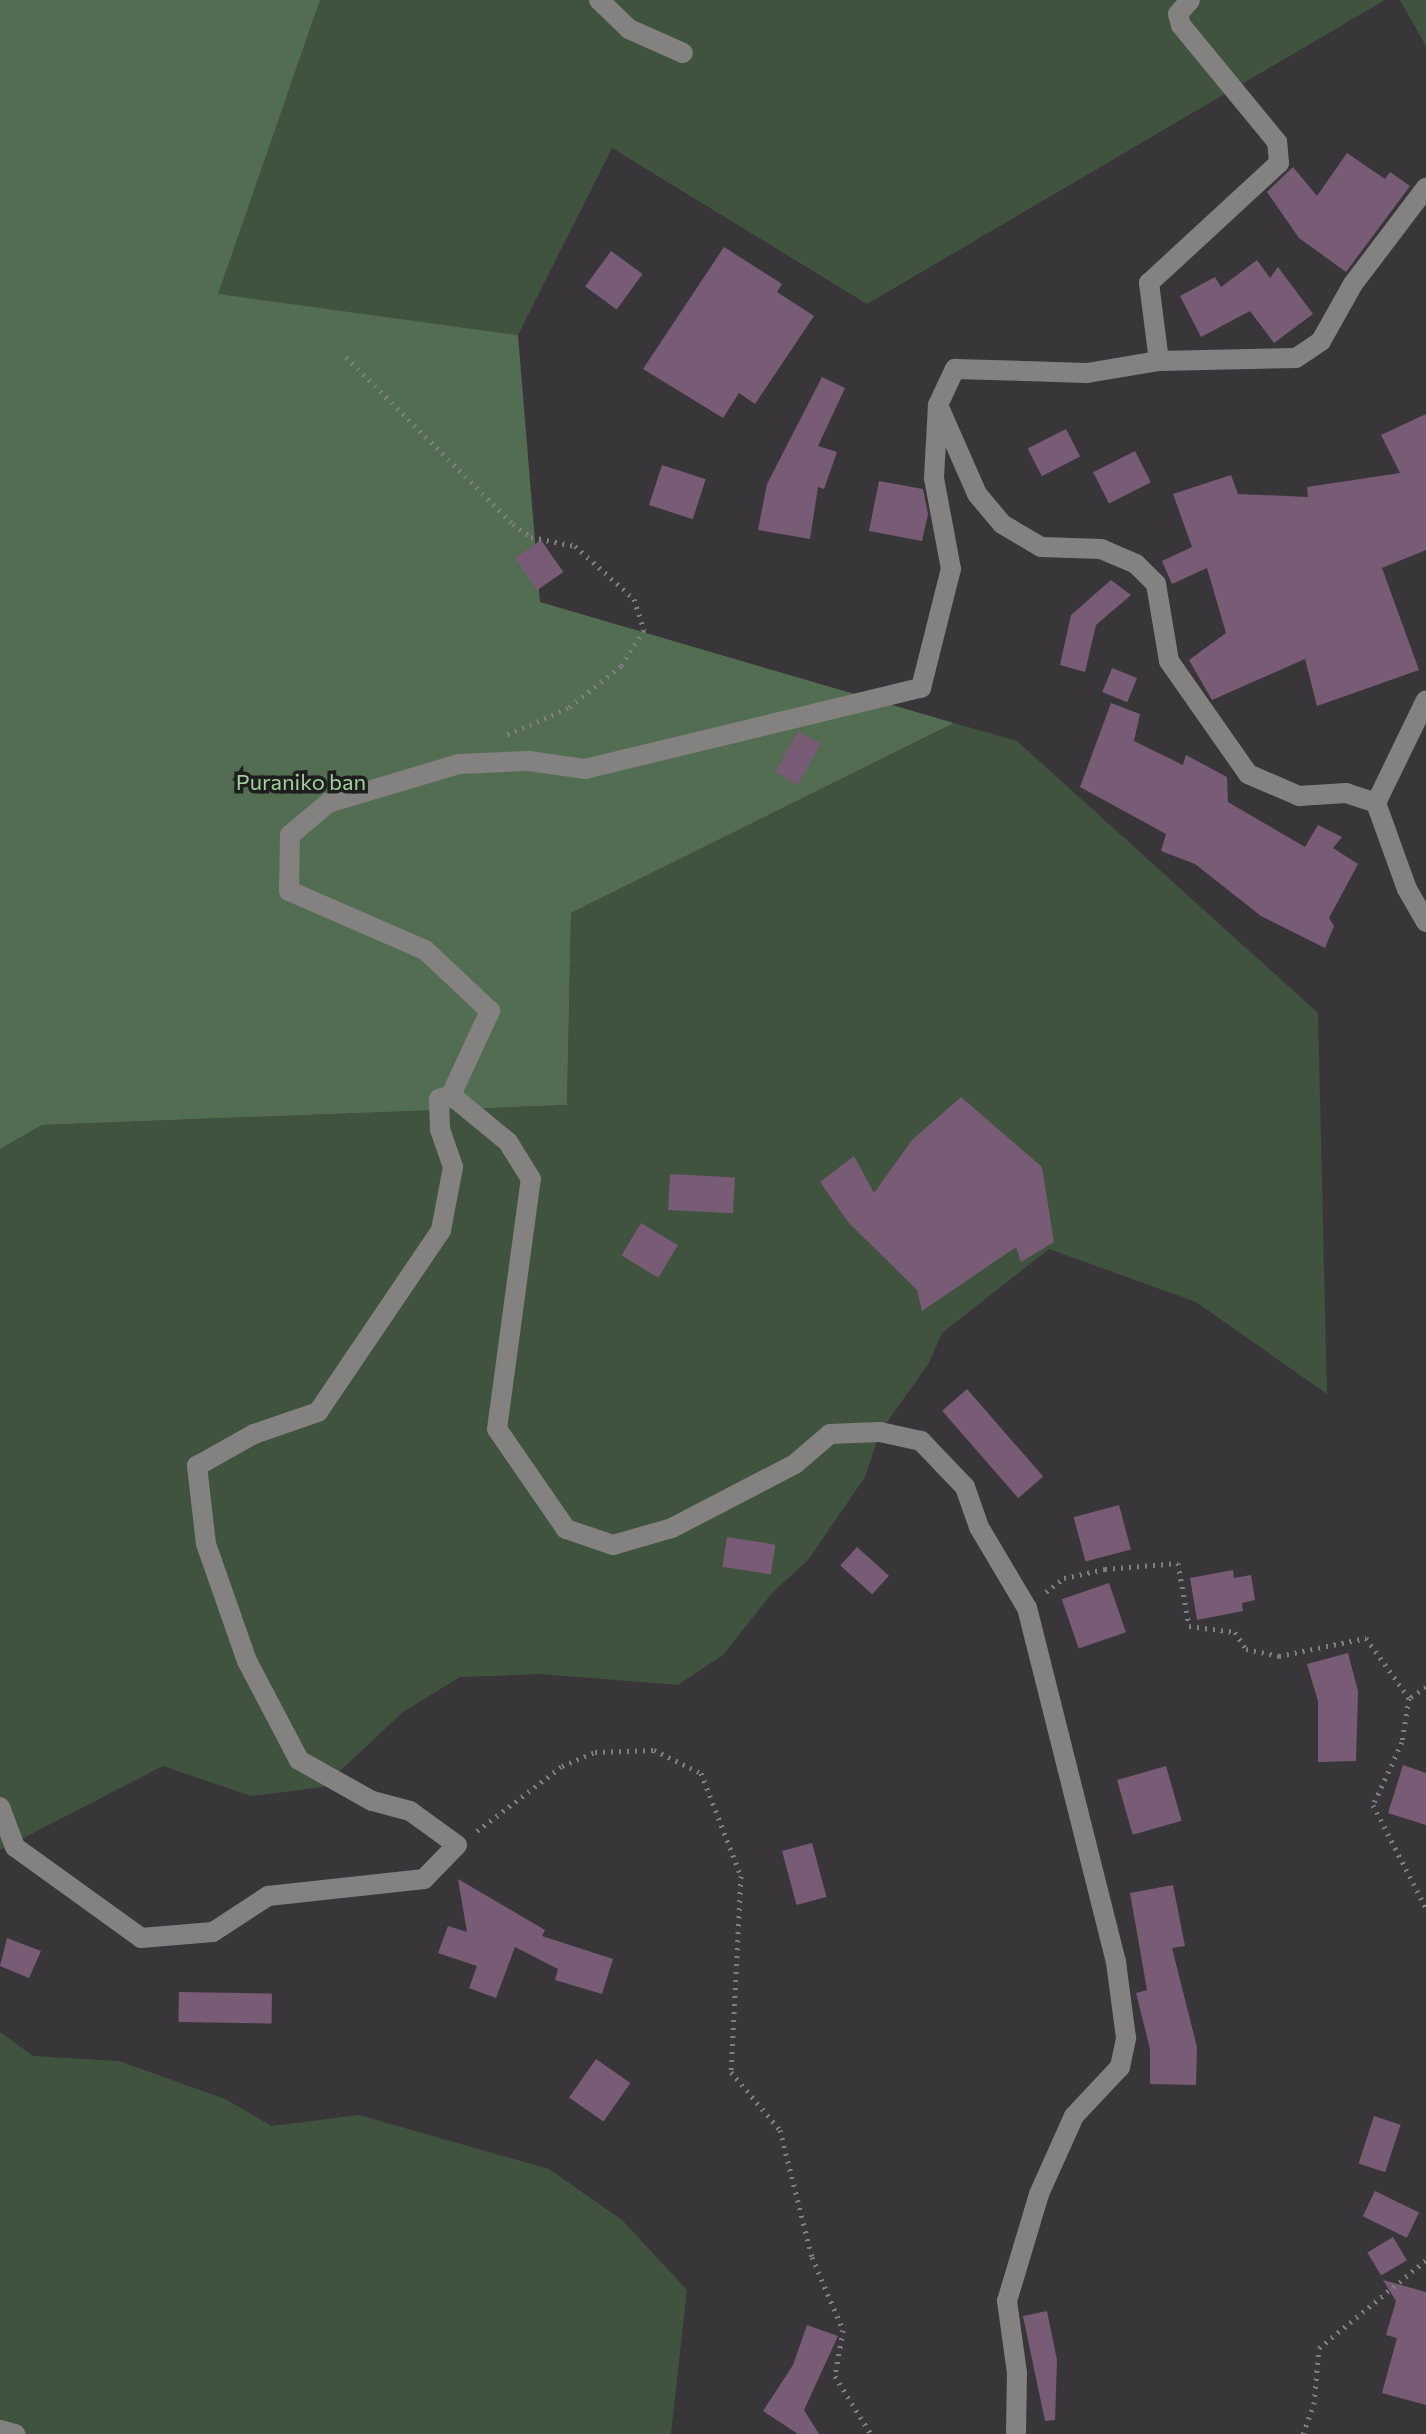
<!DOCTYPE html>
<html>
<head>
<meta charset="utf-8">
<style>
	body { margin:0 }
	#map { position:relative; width:1426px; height:2434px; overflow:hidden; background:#393639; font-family:Commissioner,sans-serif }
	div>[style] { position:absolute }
	.green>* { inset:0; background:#40533e }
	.forest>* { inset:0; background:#526d51 }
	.building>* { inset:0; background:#785b75; transform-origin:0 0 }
	.path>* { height:5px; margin-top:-2.5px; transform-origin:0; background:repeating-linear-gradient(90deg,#807e80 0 2px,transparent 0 8px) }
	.minor>* { height:20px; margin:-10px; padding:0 10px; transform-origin:10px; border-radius:10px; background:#848281 }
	span { translate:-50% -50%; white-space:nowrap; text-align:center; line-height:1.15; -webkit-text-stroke:7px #1f1e1f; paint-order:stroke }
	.park-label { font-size:22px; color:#a1d09e }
</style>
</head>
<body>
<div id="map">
	<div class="green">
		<i style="clip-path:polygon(320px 0,1385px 0,867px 304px,612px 148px,518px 335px,217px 295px)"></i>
		<i style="clip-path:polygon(1400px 0,1426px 0,1426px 46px)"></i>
		<i style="clip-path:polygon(954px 723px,1017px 741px,1318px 1013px,1327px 1394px,1196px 1302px,1049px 1249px,942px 1333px,929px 1363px,880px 1432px,865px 1477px,808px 1560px,772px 1593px,723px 1655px,678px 1685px,541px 1674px,460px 1677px,403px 1712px,323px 1787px,251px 1796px,163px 1766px,0 1850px,0 1149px,42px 1125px,567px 1105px,571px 913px)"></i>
		<i style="clip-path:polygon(0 2032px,33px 2056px,119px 2061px,225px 2099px,272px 2126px,359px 2115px,549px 2169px,622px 2220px,687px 2290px,671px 2434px,0 2434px)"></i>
	</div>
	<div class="forest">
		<i style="clip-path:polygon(0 0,320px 0,218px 294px,518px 335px,540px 602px,954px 723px,571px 913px,567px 1105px,42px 1125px,0 1149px)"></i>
	</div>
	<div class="building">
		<i style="clip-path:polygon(1347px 153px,1385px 179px,1390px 172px,1410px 186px,1346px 272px,1299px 238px,1267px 192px,1293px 167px,1317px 196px)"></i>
		<i style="clip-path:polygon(724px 247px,782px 284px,777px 292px,814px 316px,755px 404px,739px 393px,723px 418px,643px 369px)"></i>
		<i style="left:611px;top:251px;width:39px;height:44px;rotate:36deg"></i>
		<i style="clip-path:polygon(1257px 260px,1270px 278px,1278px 267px,1313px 314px,1274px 343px,1250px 311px,1201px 337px,1180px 296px,1215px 277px,1221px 287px)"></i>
		<i style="clip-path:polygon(822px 377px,845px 388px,818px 446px,837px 452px,824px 489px,818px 487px,810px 539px,758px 530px,767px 484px)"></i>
		<i style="clip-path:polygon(1426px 414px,1426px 550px,1382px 568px,1419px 670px,1317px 706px,1305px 659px,1212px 700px,1189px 660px,1226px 633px,1207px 568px,1172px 584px,1162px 561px,1192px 547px,1173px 494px,1231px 475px,1238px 494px,1308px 497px,1307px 487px,1400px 473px,1381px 435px)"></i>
		<i style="left:1066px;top:429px;width:31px;height:43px;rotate:63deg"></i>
		<i style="left:1135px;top:451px;width:35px;height:47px;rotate:63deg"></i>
		<i style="left:662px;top:465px;width:46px;height:42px;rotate:18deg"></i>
		<i style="clip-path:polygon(879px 481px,923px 489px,928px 514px,922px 541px,869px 531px)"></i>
		<i style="left:541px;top:540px;width:39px;height:32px;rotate:55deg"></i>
		<i style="clip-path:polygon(1111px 580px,1131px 595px,1096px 625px,1085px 672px,1060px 665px,1071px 615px)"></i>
		<i style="left:1112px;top:668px;width:27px;height:26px;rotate:22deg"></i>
		<i style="clip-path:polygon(1111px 703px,1140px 714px,1134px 741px,1183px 765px,1186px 755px,1227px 777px,1228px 802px,1305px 847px,1318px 825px,1342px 837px,1333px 848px,1358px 864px,1329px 918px,1334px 926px,1325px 948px,1261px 916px,1195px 864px,1161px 851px,1166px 834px,1080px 787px)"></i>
		<i style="left:798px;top:731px;width:26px;height:47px;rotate:29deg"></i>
		<i style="clip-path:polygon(961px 1097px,1042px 1167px,1054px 1242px,1021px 1262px,1016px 1247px,922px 1311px,917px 1290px,849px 1223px,820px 1182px,854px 1156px,874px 1193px,912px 1140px)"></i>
		<i style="left:670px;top:1174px;width:65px;height:36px;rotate:3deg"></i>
		<i style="left:641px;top:1223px;width:43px;height:38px;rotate:31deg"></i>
		<i style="left:967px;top:1389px;width:116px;height:33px;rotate:49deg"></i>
		<i style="left:1119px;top:1505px;width:46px;height:47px;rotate:75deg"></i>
		<i style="left:727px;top:1537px;width:49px;height:30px;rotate:9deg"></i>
		<i style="left:857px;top:1547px;width:43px;height:25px;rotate:42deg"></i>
		<i style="clip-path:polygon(1233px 1570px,1234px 1578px,1251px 1575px,1255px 1600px,1242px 1603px,1243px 1611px,1197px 1620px,1190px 1578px)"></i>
		<i style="left:1109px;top:1583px;width:52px;height:50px;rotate:71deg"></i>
		<i style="clip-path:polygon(1348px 1653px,1358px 1691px,1356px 1761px,1318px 1762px,1318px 1701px,1307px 1664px)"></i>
		<i style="clip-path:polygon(1403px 1765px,1426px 1773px,1426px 1825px,1388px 1813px)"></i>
		<i style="left:1166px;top:1766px;width:57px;height:51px;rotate:74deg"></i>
		<i style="left:812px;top:1843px;width:56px;height:31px;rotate:75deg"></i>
		<i style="clip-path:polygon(458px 1879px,545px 1930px,542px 1936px,613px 1959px,602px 1994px,555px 1980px,558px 1969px,515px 1947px,496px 1998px,469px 1988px,477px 1966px,438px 1953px,448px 1926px,467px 1932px)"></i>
		<i style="clip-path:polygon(1173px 1885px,1185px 1946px,1172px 1948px,1197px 2047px,1196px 2085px,1150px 2084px,1150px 2049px,1136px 1993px,1147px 1990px,1130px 1893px)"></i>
		<i style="clip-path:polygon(7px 1938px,41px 1951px,29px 1978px,0 1966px)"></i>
		<i style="left:179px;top:1992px;width:93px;height:30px;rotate:1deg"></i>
		<i style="left:596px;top:2059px;width:42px;height:47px;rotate:35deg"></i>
		<i style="left:1374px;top:2116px;width:28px;height:50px;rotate:18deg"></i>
		<i style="left:1375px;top:2191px;width:49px;height:28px;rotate:26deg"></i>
		<i style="left:1393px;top:2237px;width:27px;height:30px;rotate:59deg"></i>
		<i style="clip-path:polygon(1383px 2280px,1426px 2292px,1426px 2405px,1382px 2393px,1397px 2338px,1386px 2335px,1396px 2301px)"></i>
		<i style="clip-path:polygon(1047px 2311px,1057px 2360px,1055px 2420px,1045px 2421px,1023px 2316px)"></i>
		<i style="clip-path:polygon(807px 2325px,838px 2336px,804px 2410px,819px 2434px,798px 2434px,763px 2411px,793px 2365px)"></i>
	</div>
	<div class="path">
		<i style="left:346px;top:357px;width:236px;rotate:45deg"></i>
		<i style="left:513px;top:524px;width:22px;rotate:36deg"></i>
		<i style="left:531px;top:537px;width:45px;rotate:11.6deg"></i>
		<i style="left:575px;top:546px;width:79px;rotate:41.9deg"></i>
		<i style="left:634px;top:599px;width:33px;rotate:72deg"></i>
		<i style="left:644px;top:630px;width:43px;rotate:122.6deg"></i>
		<i style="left:621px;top:666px;width:68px;rotate:141.6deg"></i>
		<i style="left:568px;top:708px;width:70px;rotate:156.4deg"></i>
		<i style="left:1046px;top:1592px;width:23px;rotate:-38deg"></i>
		<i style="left:1064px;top:1578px;width:42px;rotate:-12.4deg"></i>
		<i style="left:1105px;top:1569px;width:73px;rotate:-4.7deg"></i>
		<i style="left:1178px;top:1563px;width:64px;rotate:80.1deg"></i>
		<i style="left:1189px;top:1626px;width:46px;rotate:7.4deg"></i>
		<i style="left:1235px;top:1632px;width:20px;rotate:57deg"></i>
		<i style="left:1246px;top:1649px;width:34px;rotate:12deg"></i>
		<i style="left:1279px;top:1656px;width:89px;rotate:-11.7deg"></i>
		<i style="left:1366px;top:1638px;width:74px;rotate:54.4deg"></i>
		<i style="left:1426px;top:1687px;width:20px;rotate:147deg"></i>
		<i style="left:1409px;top:1698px;width:45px;rotate:99deg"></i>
		<i style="left:1402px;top:1742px;width:69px;rotate:114.7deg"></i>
		<i style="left:1373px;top:1805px;width:116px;rotate:62.8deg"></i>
		<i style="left:477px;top:1831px;width:107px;rotate:-37.4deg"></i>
		<i style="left:562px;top:1766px;width:36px;rotate:-23deg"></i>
		<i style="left:595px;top:1752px;width:59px;rotate:-1.9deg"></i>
		<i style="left:654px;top:1750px;width:52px;rotate:26.1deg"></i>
		<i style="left:701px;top:1773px;width:110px;rotate:68.8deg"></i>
		<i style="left:741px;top:1876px;width:196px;rotate:92.9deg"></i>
		<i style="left:731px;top:2072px;width:76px;rotate:49.8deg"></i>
		<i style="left:780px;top:2130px;width:131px;rotate:75.9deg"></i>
		<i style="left:812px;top:2257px;width:79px;rotate:67deg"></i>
		<i style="left:843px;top:2330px;width:47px;rotate:99.9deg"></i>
		<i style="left:835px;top:2376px;width:68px;rotate:58.2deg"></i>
		<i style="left:1303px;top:2434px;width:32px;rotate:-70deg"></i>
		<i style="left:1314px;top:2404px;width:56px;rotate:-84.9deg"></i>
		<i style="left:1319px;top:2348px;width:139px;rotate:-39.4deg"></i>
	</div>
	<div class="minor">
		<i style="left:599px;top:0;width:42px;rotate:44deg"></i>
		<i style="left:629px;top:29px;width:59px;rotate:24deg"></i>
		<i style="left:1159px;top:361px;width:79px;rotate:-97.3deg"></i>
		<i style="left:1149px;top:283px;width:177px;rotate:-42.7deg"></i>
		<i style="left:1279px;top:163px;width:21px;rotate:-95deg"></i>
		<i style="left:1277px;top:142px;width:151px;rotate:-129.4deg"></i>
		<i style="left:1181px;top:25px;width:11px;rotate:-105deg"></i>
		<i style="left:1178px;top:14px;width:18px;rotate:-49deg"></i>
		<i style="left:938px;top:405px;width:97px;rotate:66.3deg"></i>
		<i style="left:977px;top:494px;width:39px;rotate:50deg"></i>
		<i style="left:1002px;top:524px;width:45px;rotate:30.5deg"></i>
		<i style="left:1041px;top:547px;width:60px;rotate:1.9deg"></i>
		<i style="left:1101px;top:549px;width:38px;rotate:23deg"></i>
		<i style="left:1136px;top:564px;width:28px;rotate:45deg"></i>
		<i style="left:1156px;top:584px;width:78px;rotate:80.4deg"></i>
		<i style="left:1169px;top:661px;width:138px;rotate:55deg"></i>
		<i style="left:1248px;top:774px;width:56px;rotate:23.3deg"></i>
		<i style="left:1299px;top:796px;width:47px;rotate:-3.7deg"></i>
		<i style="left:1346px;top:793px;width:32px;rotate:18deg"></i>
		<i style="left:1376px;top:803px;width:91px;rotate:70.2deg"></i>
		<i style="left:1407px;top:889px;width:38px;rotate:60deg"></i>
		<i style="left:1376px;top:803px;width:114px;rotate:-64.1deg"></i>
		<i style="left:0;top:1807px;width:43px;rotate:69.4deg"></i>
		<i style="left:15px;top:1847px;width:155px;rotate:35.8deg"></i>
		<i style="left:141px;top:1938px;width:72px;rotate:-4.8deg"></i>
		<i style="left:213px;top:1932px;width:66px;rotate:-33.2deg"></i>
		<i style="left:268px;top:1896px;width:157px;rotate:-6.2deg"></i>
		<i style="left:424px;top:1879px;width:47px;rotate:-45.9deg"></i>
		<i style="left:457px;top:1845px;width:58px;rotate:-144.1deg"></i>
		<i style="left:410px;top:1811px;width:39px;rotate:-165deg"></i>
		<i style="left:372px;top:1801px;width:84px;rotate:-150.7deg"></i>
		<i style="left:299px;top:1760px;width:112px;rotate:-117.7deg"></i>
		<i style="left:247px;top:1661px;width:124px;rotate:-109.3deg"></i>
		<i style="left:206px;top:1544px;width:79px;rotate:-96.6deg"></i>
		<i style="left:197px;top:1466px;width:65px;rotate:-29.3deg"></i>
		<i style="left:254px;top:1434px;width:68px;rotate:-19deg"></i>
		<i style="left:318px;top:1412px;width:220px;rotate:-55.9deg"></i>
		<i style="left:441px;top:1230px;width:64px;rotate:-79.2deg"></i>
		<i style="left:453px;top:1167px;width:39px;rotate:-109deg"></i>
		<i style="left:440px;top:1130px;width:31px;rotate:-92deg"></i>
		<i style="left:439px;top:1099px;width:13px;rotate:-18deg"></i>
		<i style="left:0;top:2430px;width:16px;rotate:15deg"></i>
		<i style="left:1016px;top:2434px;width:61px;rotate:-89.1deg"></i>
		<i style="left:1017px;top:2373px;width:73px;rotate:-97.9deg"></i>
		<i style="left:1007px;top:2301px;width:112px;rotate:-73.3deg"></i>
		<i style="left:1039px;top:2194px;width:85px;rotate:-65.8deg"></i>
		<i style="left:1074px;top:2116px;width:67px;rotate:-46.8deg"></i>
		<i style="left:1120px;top:2067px;width:30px;rotate:-78deg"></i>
		<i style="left:1126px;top:2038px;width:77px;rotate:-97.5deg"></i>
		<i style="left:1116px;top:1962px;width:365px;rotate:-104.1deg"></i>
		<i style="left:1027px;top:1608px;width:94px;rotate:-120.7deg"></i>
		<i style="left:979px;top:1527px;width:42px;rotate:-109.3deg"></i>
		<i style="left:965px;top:1487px;width:64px;rotate:-133.7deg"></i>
		<i style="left:921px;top:1441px;width:42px;rotate:-167.6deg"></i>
		<i style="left:880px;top:1432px;width:50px;rotate:177.7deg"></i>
		<i style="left:830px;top:1434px;width:46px;rotate:139.4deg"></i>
		<i style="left:795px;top:1464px;width:139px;rotate:152.5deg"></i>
		<i style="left:672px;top:1528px;width:61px;rotate:163.9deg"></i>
		<i style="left:613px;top:1545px;width:50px;rotate:-161.2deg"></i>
		<i style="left:566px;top:1529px;width:121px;rotate:-124.6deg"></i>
		<i style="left:497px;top:1429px;width:252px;rotate:-82.3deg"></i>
		<i style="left:531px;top:1179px;width:44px;rotate:-121.9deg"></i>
		<i style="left:508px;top:1142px;width:74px;rotate:-140.5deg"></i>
		<i style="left:451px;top:1095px;width:93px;rotate:-65.1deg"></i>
		<i style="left:490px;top:1011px;width:89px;rotate:-136.8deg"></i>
		<i style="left:425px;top:950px;width:148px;rotate:-156.5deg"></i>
		<i style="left:289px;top:891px;width:56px;rotate:-89deg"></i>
		<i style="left:290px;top:835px;width:50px;rotate:-40.1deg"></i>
		<i style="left:328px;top:803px;width:137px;rotate:-16.6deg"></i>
		<i style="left:459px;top:764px;width:70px;rotate:-2.5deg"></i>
		<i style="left:529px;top:761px;width:57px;rotate:8.1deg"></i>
		<i style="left:585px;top:769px;width:346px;rotate:-13.6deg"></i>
		<i style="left:921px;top:688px;width:123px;rotate:-75.9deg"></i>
		<i style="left:951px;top:569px;width:93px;rotate:-100.6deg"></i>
		<i style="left:934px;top:478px;width:73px;rotate:-86.9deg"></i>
		<i style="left:938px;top:405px;width:40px;rotate:-65deg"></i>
		<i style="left:955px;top:369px;width:132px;rotate:1.7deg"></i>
		<i style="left:1087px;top:373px;width:73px;rotate:-9.5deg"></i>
		<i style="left:1159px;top:361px;width:137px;rotate:-1.3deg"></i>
		<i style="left:1296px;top:358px;width:30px;rotate:-34deg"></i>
		<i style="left:1321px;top:341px;width:65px;rotate:-60.7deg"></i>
		<i style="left:1353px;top:284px;width:121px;rotate:-52.8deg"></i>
	</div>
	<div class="park-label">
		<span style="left:301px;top:782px">Puraniko ban</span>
	</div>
</div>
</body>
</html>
